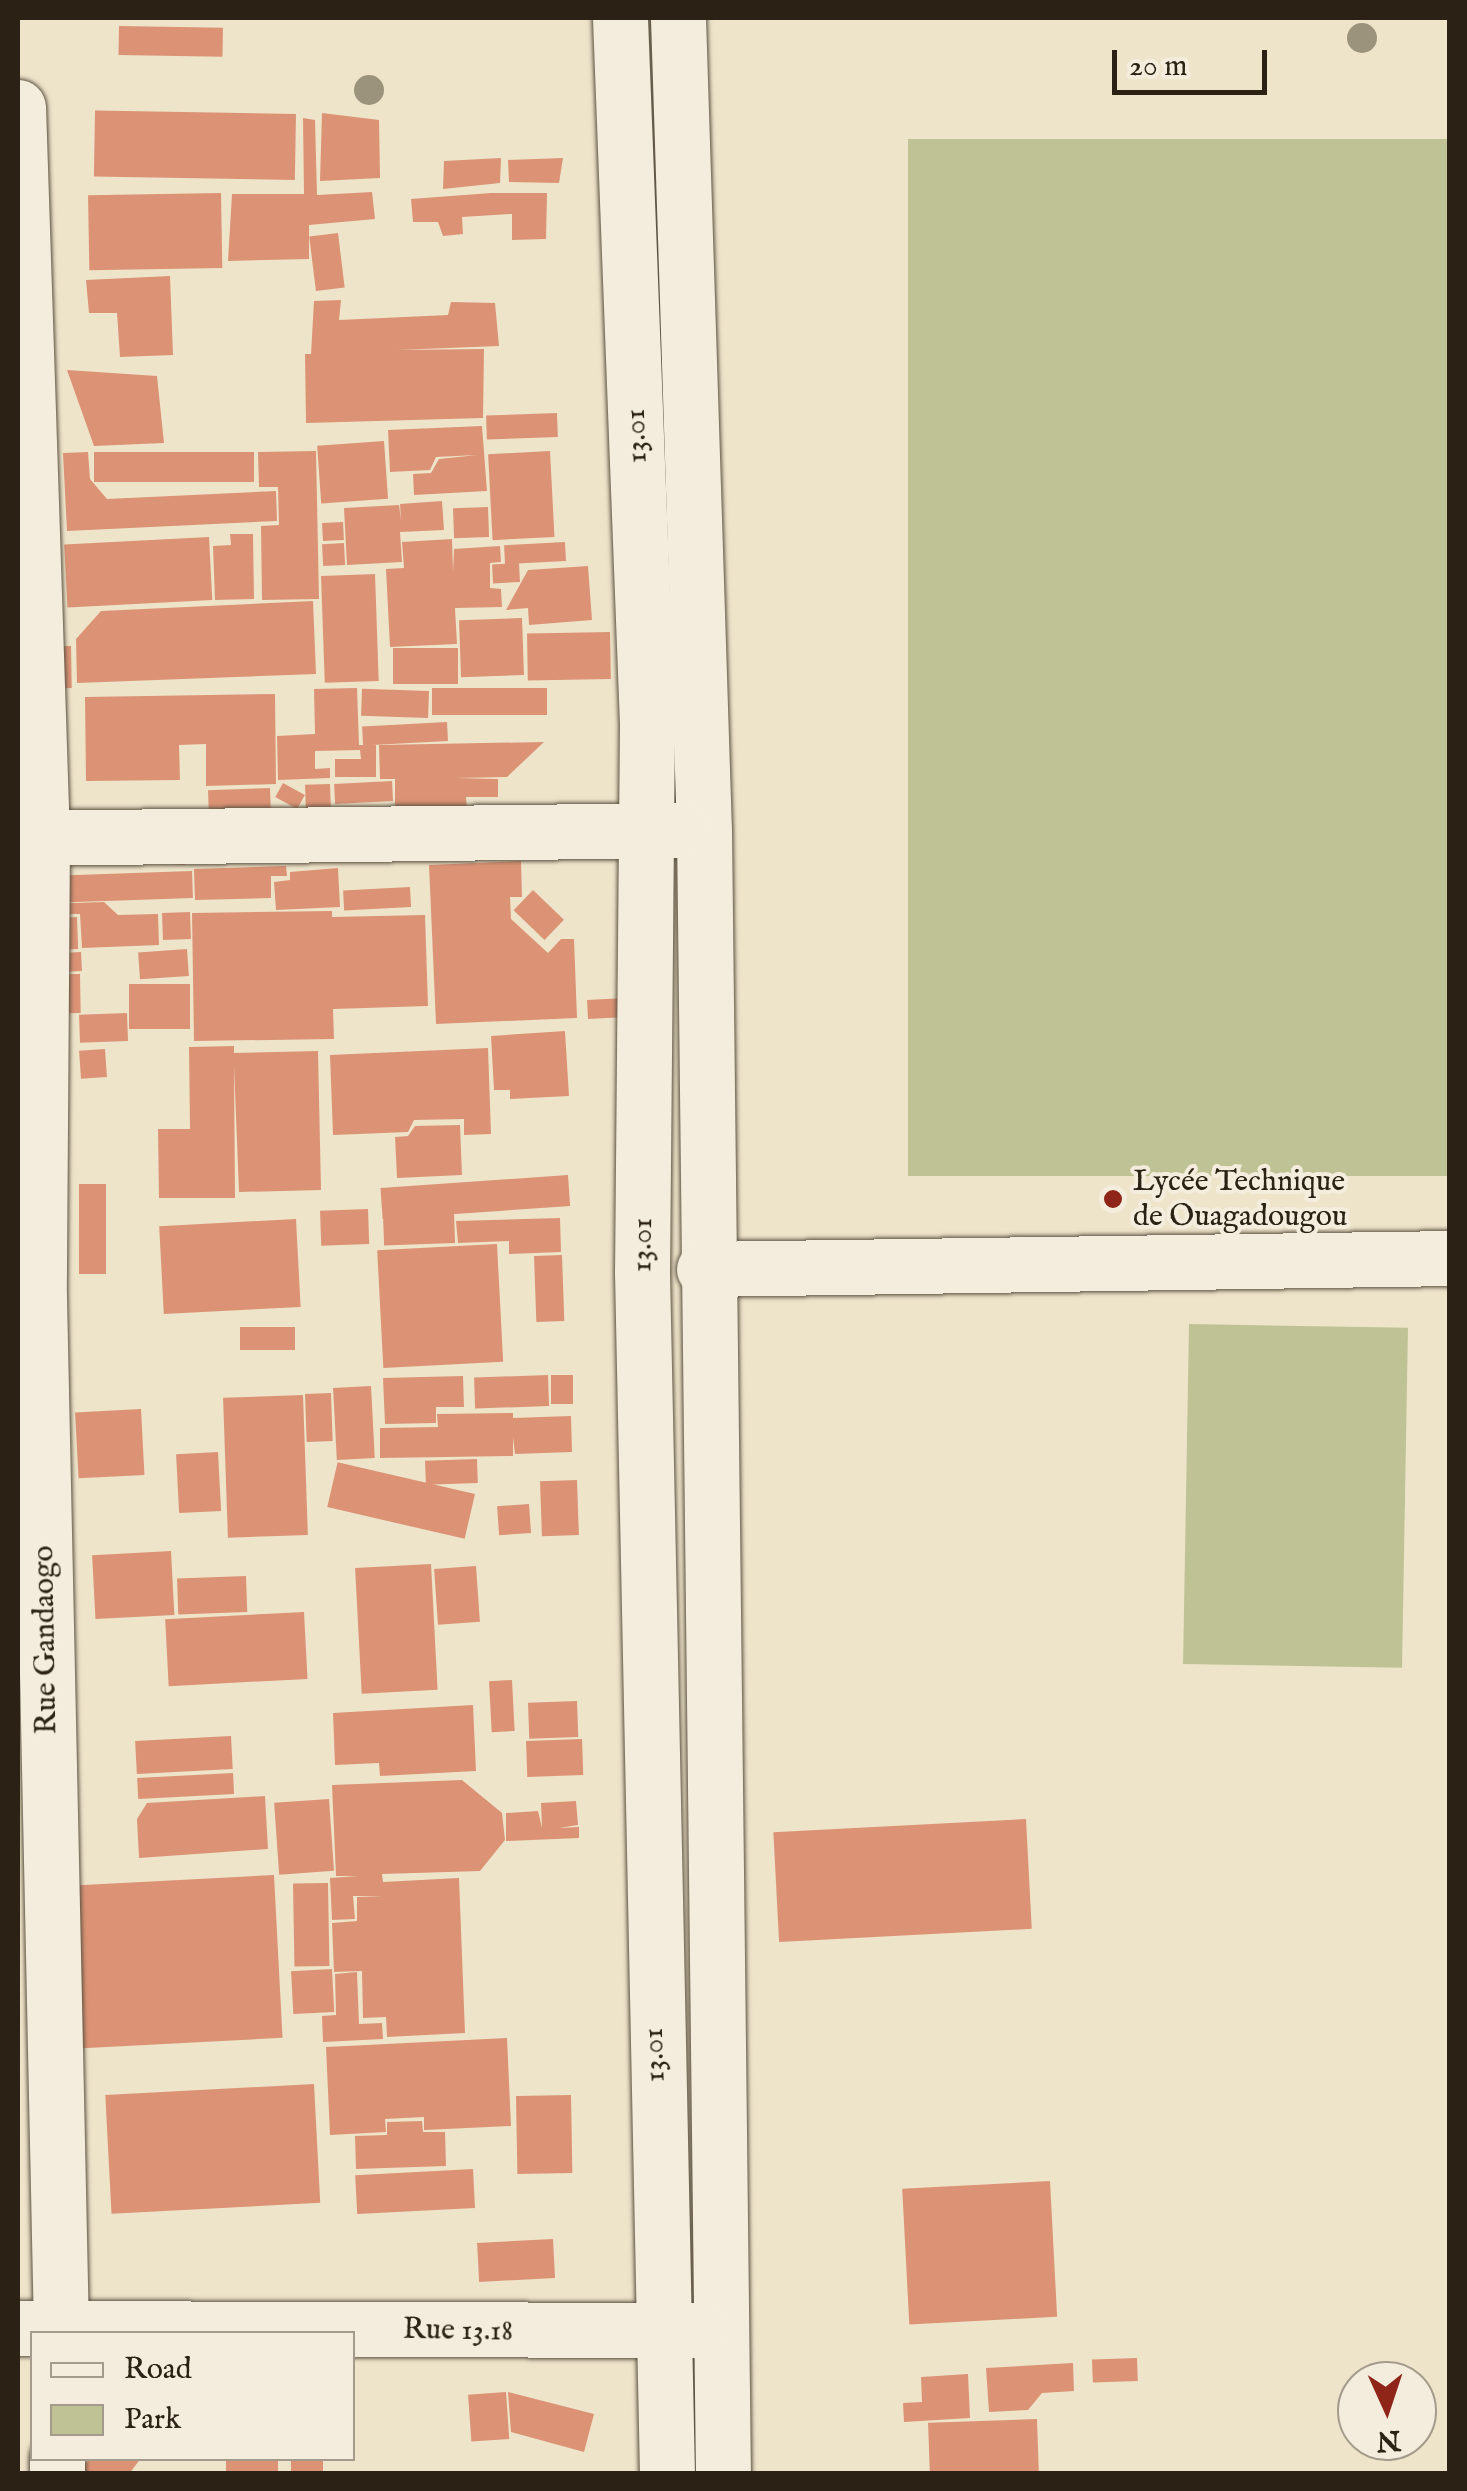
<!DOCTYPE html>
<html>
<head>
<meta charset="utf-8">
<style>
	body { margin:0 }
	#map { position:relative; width:1467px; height:2491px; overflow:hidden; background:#eee4ca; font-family:"IM FELL English",serif }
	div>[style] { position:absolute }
	.green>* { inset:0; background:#bec294; transform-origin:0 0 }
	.building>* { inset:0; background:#dc9375; transform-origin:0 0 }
	.roads { filter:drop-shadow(0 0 2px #5c5242) drop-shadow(0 0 2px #5c5242) }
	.minor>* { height:55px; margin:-27.5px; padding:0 27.5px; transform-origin:27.5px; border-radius:27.5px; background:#f4eddd }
	.trees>* { width:30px; height:30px; margin:-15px; border-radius:50%; background:#9b937b }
	.dots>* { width:28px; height:28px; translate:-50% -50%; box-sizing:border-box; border:5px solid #f4eddd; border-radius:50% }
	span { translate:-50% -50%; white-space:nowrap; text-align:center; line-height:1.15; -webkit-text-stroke:8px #f4eddd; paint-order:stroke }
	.street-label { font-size:30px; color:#2b2114 }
	.poi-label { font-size:30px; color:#2b2114 }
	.left { translate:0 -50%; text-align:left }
	.frame { position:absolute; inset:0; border:20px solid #2b2114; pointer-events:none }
	.legend { position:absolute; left:30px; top:2331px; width:325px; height:130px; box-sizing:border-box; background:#f4eddd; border:2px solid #a49b8d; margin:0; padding:12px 18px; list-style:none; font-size:30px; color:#2b2114 }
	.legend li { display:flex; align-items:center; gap:20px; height:50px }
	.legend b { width:50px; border:2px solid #a49b8d }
	.north { position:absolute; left:1337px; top:2361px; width:100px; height:100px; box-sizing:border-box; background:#f4eddd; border:2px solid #a49b8d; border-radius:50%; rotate:177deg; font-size:28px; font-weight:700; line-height:40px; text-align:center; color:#2b2114 }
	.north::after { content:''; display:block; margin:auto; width:35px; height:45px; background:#8f2418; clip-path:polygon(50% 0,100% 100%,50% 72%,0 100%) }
	.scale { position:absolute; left:1112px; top:50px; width:155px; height:45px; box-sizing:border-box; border:5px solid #2b2114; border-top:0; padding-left:12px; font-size:30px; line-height:35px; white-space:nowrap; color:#2b2114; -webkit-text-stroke:8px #f4eddd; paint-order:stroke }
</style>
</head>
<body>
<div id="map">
	<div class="green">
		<i style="left:1449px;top:139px;width:1037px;height:541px;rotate:90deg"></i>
		<i style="left:1189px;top:1324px;width:219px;height:340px;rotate:1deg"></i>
	</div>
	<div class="building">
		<i style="left:119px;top:26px;width:104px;height:29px;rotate:1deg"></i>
		<i style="clip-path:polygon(322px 113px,379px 120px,380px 178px,320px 181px)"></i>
		<i style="left:296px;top:114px;width:66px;height:201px;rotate:91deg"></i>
		<i style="clip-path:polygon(303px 118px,315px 120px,317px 195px,372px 192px,375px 219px,309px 225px,309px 259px,228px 261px,232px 194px,304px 194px)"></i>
		<i style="clip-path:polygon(501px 158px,500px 183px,443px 189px,444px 161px)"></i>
		<i style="clip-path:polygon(563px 158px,559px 183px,509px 182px,508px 160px)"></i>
		<i style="left:221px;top:193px;width:75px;height:133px;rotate:89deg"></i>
		<i style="clip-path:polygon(491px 193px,547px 193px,546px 239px,512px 240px,512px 214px,462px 217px,463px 234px,443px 236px,438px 222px,413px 222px,411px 199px)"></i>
		<i style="left:338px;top:233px;width:55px;height:29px;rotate:83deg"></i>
		<i style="clip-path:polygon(170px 276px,173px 355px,120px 357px,117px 313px,89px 313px,86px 280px)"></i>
		<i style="clip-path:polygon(341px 300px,339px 320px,448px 315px,451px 302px,495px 303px,499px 346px,397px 350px,484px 349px,483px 418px,306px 423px,305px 354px,311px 354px,314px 301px)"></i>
		<i style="clip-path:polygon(67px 370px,157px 376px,164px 443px,94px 446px)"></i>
		<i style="left:557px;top:413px;width:24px;height:71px;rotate:88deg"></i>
		<i style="clip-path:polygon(482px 426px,487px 491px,414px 495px,413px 474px,431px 473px,439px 459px,477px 455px,436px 457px,430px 470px,390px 472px,388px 430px)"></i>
		<i style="left:384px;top:441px;width:58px;height:67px;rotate:86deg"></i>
		<i style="clip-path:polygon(316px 451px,319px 599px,262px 600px,261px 526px,279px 525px,278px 487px,259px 487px,258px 452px)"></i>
		<i style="left:550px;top:451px;width:86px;height:62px;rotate:87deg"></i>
		<i style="clip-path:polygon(88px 452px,90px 479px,107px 499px,276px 491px,277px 521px,67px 531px,63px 453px)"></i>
		<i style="left:254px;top:452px;width:30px;height:160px;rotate:90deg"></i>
		<i style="clip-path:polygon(442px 501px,444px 530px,400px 532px,402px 562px,347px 565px,344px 508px,399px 505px,401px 520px,400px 504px)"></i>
		<i style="left:488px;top:507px;width:30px;height:35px;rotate:88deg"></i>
		<i style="left:343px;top:522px;width:18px;height:21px;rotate:87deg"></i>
		<i style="clip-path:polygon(230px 534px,253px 534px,254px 599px,215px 600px,213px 546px,231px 545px)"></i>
		<i style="left:209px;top:537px;width:63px;height:145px;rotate:87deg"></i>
		<i style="clip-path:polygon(452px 539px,453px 572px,454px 549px,500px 546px,501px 562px,490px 563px,490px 588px,501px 589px,502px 607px,455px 608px,457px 644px,390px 647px,386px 569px,404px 568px,402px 542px)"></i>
		<i style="left:565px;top:542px;width:19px;height:61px;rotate:87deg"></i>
		<i style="left:344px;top:543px;width:22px;height:22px;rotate:87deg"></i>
		<i style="left:519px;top:563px;width:19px;height:27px;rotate:87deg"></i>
		<i style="clip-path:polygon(588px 566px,592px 620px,529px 625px,528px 608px,506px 610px,528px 570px)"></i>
		<i style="left:375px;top:574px;width:107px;height:54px;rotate:88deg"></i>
		<i style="clip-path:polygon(313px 601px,316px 674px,77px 683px,76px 639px,101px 611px)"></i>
		<i style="left:522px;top:618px;width:57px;height:63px;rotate:88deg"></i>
		<i style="left:610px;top:632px;width:47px;height:83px;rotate:89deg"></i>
		<i style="left:71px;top:646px;width:42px;height:24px;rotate:89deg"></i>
		<i style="left:458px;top:648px;width:36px;height:65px;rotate:90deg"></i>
		<i style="clip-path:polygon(357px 688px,359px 745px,376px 745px,376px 777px,335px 777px,335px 759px,361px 759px,360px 750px,315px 751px,315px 769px,330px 768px,330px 778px,278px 780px,277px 736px,315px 734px,314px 689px)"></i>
		<i style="left:547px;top:688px;width:27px;height:115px;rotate:90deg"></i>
		<i style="left:429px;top:691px;width:27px;height:67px;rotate:92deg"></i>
		<i style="clip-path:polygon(275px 694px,276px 784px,206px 786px,206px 744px,179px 745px,180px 780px,86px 781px,85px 697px)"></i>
		<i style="left:447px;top:722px;width:19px;height:85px;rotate:87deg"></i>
		<i style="clip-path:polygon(544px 742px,507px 777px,455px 778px,498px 779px,498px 797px,466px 797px,467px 809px,395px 809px,395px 779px,380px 779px,379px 745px)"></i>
		<i style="left:392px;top:781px;width:20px;height:58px;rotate:87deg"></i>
		<i style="left:283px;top:783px;width:25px;height:16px;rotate:29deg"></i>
		<i style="left:330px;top:784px;width:27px;height:25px;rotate:88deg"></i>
		<i style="left:270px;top:788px;width:30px;height:62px;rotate:88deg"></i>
		<i style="left:186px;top:850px;width:15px;height:63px;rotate:94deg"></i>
		<i style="clip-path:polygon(521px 861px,522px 897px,510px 897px,511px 919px,548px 953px,561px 939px,574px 939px,577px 1018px,436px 1024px,429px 865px)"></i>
		<i style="clip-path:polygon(286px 866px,287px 876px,271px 876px,271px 898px,195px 900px,194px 869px)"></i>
		<i style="clip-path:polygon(338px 868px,340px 907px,276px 910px,274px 882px,290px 880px,290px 872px)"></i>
		<i style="left:192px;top:871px;width:27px;height:131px;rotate:88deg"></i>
		<i style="left:410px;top:887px;width:20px;height:67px;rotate:87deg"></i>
		<i style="left:533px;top:890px;width:43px;height:28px;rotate:44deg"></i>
		<i style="clip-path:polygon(104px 902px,118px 915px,158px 914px,159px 945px,82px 948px,80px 914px,46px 914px,46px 904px)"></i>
		<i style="clip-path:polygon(332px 911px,332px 917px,425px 915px,428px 1006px,333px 1009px,334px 1039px,194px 1041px,192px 913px)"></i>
		<i style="left:190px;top:912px;width:27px;height:28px;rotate:88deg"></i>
		<i style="left:77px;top:917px;width:32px;height:40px;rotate:88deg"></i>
		<i style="left:187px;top:949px;width:27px;height:49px;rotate:86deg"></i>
		<i style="left:81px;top:952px;width:19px;height:52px;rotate:87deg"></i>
		<i style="left:80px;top:974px;width:39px;height:51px;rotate:89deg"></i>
		<i style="left:190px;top:984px;width:45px;height:61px;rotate:90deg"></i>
		<i style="left:625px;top:998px;width:19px;height:38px;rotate:87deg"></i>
		<i style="left:127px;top:1013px;width:28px;height:48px;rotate:88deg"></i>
		<i style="clip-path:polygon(565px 1031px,569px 1096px,510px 1099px,510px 1090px,494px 1090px,491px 1036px)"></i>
		<i style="clip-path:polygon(234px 1046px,234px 1053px,318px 1051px,321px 1190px,239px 1192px,234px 1065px,235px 1198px,159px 1198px,158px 1129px,190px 1129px,189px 1047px)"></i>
		<i style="clip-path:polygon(488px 1048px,491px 1134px,464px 1135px,464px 1119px,414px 1120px,408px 1132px,333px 1135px,330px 1055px)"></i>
		<i style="left:105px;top:1049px;width:28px;height:26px;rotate:86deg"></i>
		<i style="clip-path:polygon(460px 1125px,462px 1175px,397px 1178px,395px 1137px,408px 1136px,415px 1126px)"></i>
		<i style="left:568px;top:1175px;width:31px;height:188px;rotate:86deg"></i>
		<i style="left:79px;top:1184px;width:27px;height:90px"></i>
		<i style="left:368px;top:1209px;width:35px;height:48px;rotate:88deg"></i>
		<i style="left:454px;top:1213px;width:30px;height:71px;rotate:88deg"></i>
		<i style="clip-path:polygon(560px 1218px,561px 1252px,509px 1254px,509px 1241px,458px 1243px,456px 1221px)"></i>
		<i style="left:296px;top:1219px;width:88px;height:137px;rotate:87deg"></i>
		<i style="left:497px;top:1244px;width:118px;height:120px;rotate:87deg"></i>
		<i style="left:562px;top:1255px;width:66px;height:28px;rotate:88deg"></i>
		<i style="left:240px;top:1327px;width:55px;height:23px"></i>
		<i style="left:548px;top:1375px;width:31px;height:74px;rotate:88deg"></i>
		<i style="left:551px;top:1375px;width:22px;height:29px"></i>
		<i style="clip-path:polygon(463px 1376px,464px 1407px,436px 1407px,436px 1423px,385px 1424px,383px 1378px)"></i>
		<i style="left:371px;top:1386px;width:72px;height:38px;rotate:87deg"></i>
		<i style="left:331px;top:1393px;width:48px;height:26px;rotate:88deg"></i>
		<i style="left:303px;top:1395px;width:140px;height:80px;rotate:88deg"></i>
		<i style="left:141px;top:1409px;width:66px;height:66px;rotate:87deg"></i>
		<i style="clip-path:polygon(513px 1413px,513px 1418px,571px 1416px,572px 1452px,515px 1454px,513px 1437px,513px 1456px,380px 1458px,380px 1428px,438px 1427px,437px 1414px)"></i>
		<i style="left:218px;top:1452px;width:59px;height:42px;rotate:87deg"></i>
		<i style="left:477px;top:1459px;width:24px;height:52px;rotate:88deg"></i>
		<i style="left:577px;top:1480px;width:55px;height:37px;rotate:88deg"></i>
		<i style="left:475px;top:1494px;width:46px;height:141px;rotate:103deg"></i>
		<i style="left:529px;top:1504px;width:29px;height:32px;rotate:86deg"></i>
		<i style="left:171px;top:1551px;width:64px;height:79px;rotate:87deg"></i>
		<i style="left:431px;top:1564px;width:126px;height:76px;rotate:87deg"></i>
		<i style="left:476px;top:1566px;width:56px;height:42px;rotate:86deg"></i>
		<i style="left:246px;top:1576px;width:36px;height:69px;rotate:88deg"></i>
		<i style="left:304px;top:1612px;width:67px;height:139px;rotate:87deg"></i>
		<i style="left:512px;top:1680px;width:51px;height:23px;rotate:87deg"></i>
		<i style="left:577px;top:1701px;width:36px;height:49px;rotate:88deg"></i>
		<i style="clip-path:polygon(473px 1705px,476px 1771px,380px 1776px,379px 1763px,335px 1765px,333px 1713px)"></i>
		<i style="left:231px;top:1736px;width:33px;height:96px;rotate:87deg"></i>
		<i style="left:582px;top:1739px;width:36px;height:56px;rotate:88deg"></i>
		<i style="left:233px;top:1773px;width:21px;height:96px;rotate:87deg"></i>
		<i style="clip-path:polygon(462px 1780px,502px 1813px,505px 1840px,480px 1871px,382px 1874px,383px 1882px,459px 1878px,465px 2033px,387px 2037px,386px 2017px,363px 2018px,362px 1971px,334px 1972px,332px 1923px,357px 1921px,357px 1897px,384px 1896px,353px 1896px,355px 1919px,332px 1920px,330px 1878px,358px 1876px,336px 1876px,332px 1785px)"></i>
		<i style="clip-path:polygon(265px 1796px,268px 1849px,139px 1858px,137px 1819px,147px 1803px)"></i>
		<i style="left:329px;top:1799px;width:72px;height:55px;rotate:86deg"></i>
		<i style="clip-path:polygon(576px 1801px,578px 1825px,559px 1828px,579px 1827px,579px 1838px,506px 1841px,506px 1813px,538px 1811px,542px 1828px,541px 1803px)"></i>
		<i style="left:1026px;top:1819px;width:110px;height:253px;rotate:87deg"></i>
		<i style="left:274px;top:1875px;width:163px;height:205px;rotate:87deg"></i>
		<i style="left:328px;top:1883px;width:83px;height:35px;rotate:89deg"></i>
		<i style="left:332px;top:1969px;width:43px;height:41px;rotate:87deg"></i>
		<i style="clip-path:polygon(357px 1972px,359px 2024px,382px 2023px,383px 2039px,323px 2042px,322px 2016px,336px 2015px,335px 1974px)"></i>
		<i style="clip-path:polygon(507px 2038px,511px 2126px,424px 2130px,424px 2117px,385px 2119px,386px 2132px,330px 2135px,326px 2047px)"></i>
		<i style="left:314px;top:2084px;width:119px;height:209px;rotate:87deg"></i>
		<i style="left:571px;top:2095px;width:78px;height:55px;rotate:89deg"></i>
		<i style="clip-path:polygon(422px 2121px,423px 2132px,445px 2132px,446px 2166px,356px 2169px,355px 2136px,387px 2135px,387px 2122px)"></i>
		<i style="left:473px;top:2169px;width:39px;height:118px;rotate:87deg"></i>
		<i style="left:1050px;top:2181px;width:136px;height:148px;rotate:87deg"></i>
		<i style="left:553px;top:2239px;width:39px;height:76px;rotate:87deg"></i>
		<i style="left:1137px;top:2358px;width:23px;height:45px;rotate:88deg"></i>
		<i style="clip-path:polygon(1073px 2363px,1074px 2391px,1042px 2393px,1028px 2410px,989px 2412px,986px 2368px)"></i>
		<i style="clip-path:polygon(968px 2374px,970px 2418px,904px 2422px,903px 2403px,922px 2402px,921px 2377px)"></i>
		<i style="left:506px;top:2392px;width:47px;height:38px;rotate:86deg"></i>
		<i style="clip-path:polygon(508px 2392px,594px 2414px,584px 2452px,511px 2432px)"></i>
		<i style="left:1037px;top:2419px;width:55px;height:109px;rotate:88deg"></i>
		<i style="clip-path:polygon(91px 2458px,141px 2458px,129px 2474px,75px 2474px)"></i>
		<i style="left:226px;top:2458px;width:52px;height:16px"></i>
		<i style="left:291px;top:2458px;width:32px;height:16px"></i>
	</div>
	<div class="roads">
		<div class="minor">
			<i style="left:620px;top:18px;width:707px;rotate:87.81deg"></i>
			<i style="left:647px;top:724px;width:548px;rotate:90.52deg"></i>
			<i style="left:642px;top:1272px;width:1202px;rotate:88.81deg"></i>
			<i style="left:678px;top:18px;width:812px;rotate:88.17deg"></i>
			<i style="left:704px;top:830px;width:1644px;rotate:89.34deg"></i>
			<i style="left:18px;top:107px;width:731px;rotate:88.12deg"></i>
			<i style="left:42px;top:838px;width:459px;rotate:90.4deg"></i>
			<i style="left:39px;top:1297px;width:1037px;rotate:88.78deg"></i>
			<i style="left:18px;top:838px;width:663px;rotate:-0.69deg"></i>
			<i style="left:704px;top:1269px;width:746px;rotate:-0.84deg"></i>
			<i style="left:18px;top:2328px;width:683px;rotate:0.17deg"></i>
			<i style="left:57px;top:2474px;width:16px;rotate:-90deg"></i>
		</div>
	</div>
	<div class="trees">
		<i style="left:1362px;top:38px"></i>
		<i style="left:369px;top:90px"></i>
	</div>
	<div class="dots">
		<i style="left:1113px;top:1199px;background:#8f2418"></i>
	</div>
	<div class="street-label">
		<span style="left:637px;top:436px;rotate:-92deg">13.01</span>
		<span style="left:643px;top:1245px;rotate:-89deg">13.01</span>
		<span style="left:46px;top:1640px;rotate:-91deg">Rue Gandaogo</span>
		<span style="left:655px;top:2055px;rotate:-92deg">13.01</span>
		<span style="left:458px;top:2331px;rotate:1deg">Rue 13.18</span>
	</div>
	<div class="poi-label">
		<span class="left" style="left:1133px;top:1199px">Lycée Technique<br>de Ouagadougou</span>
	</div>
	<div class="frame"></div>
	<ul class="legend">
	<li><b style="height:12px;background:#f4eddd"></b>Road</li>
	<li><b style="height:28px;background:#bec294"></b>Park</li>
	</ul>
	<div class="north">N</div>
	<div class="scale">20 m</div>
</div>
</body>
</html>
